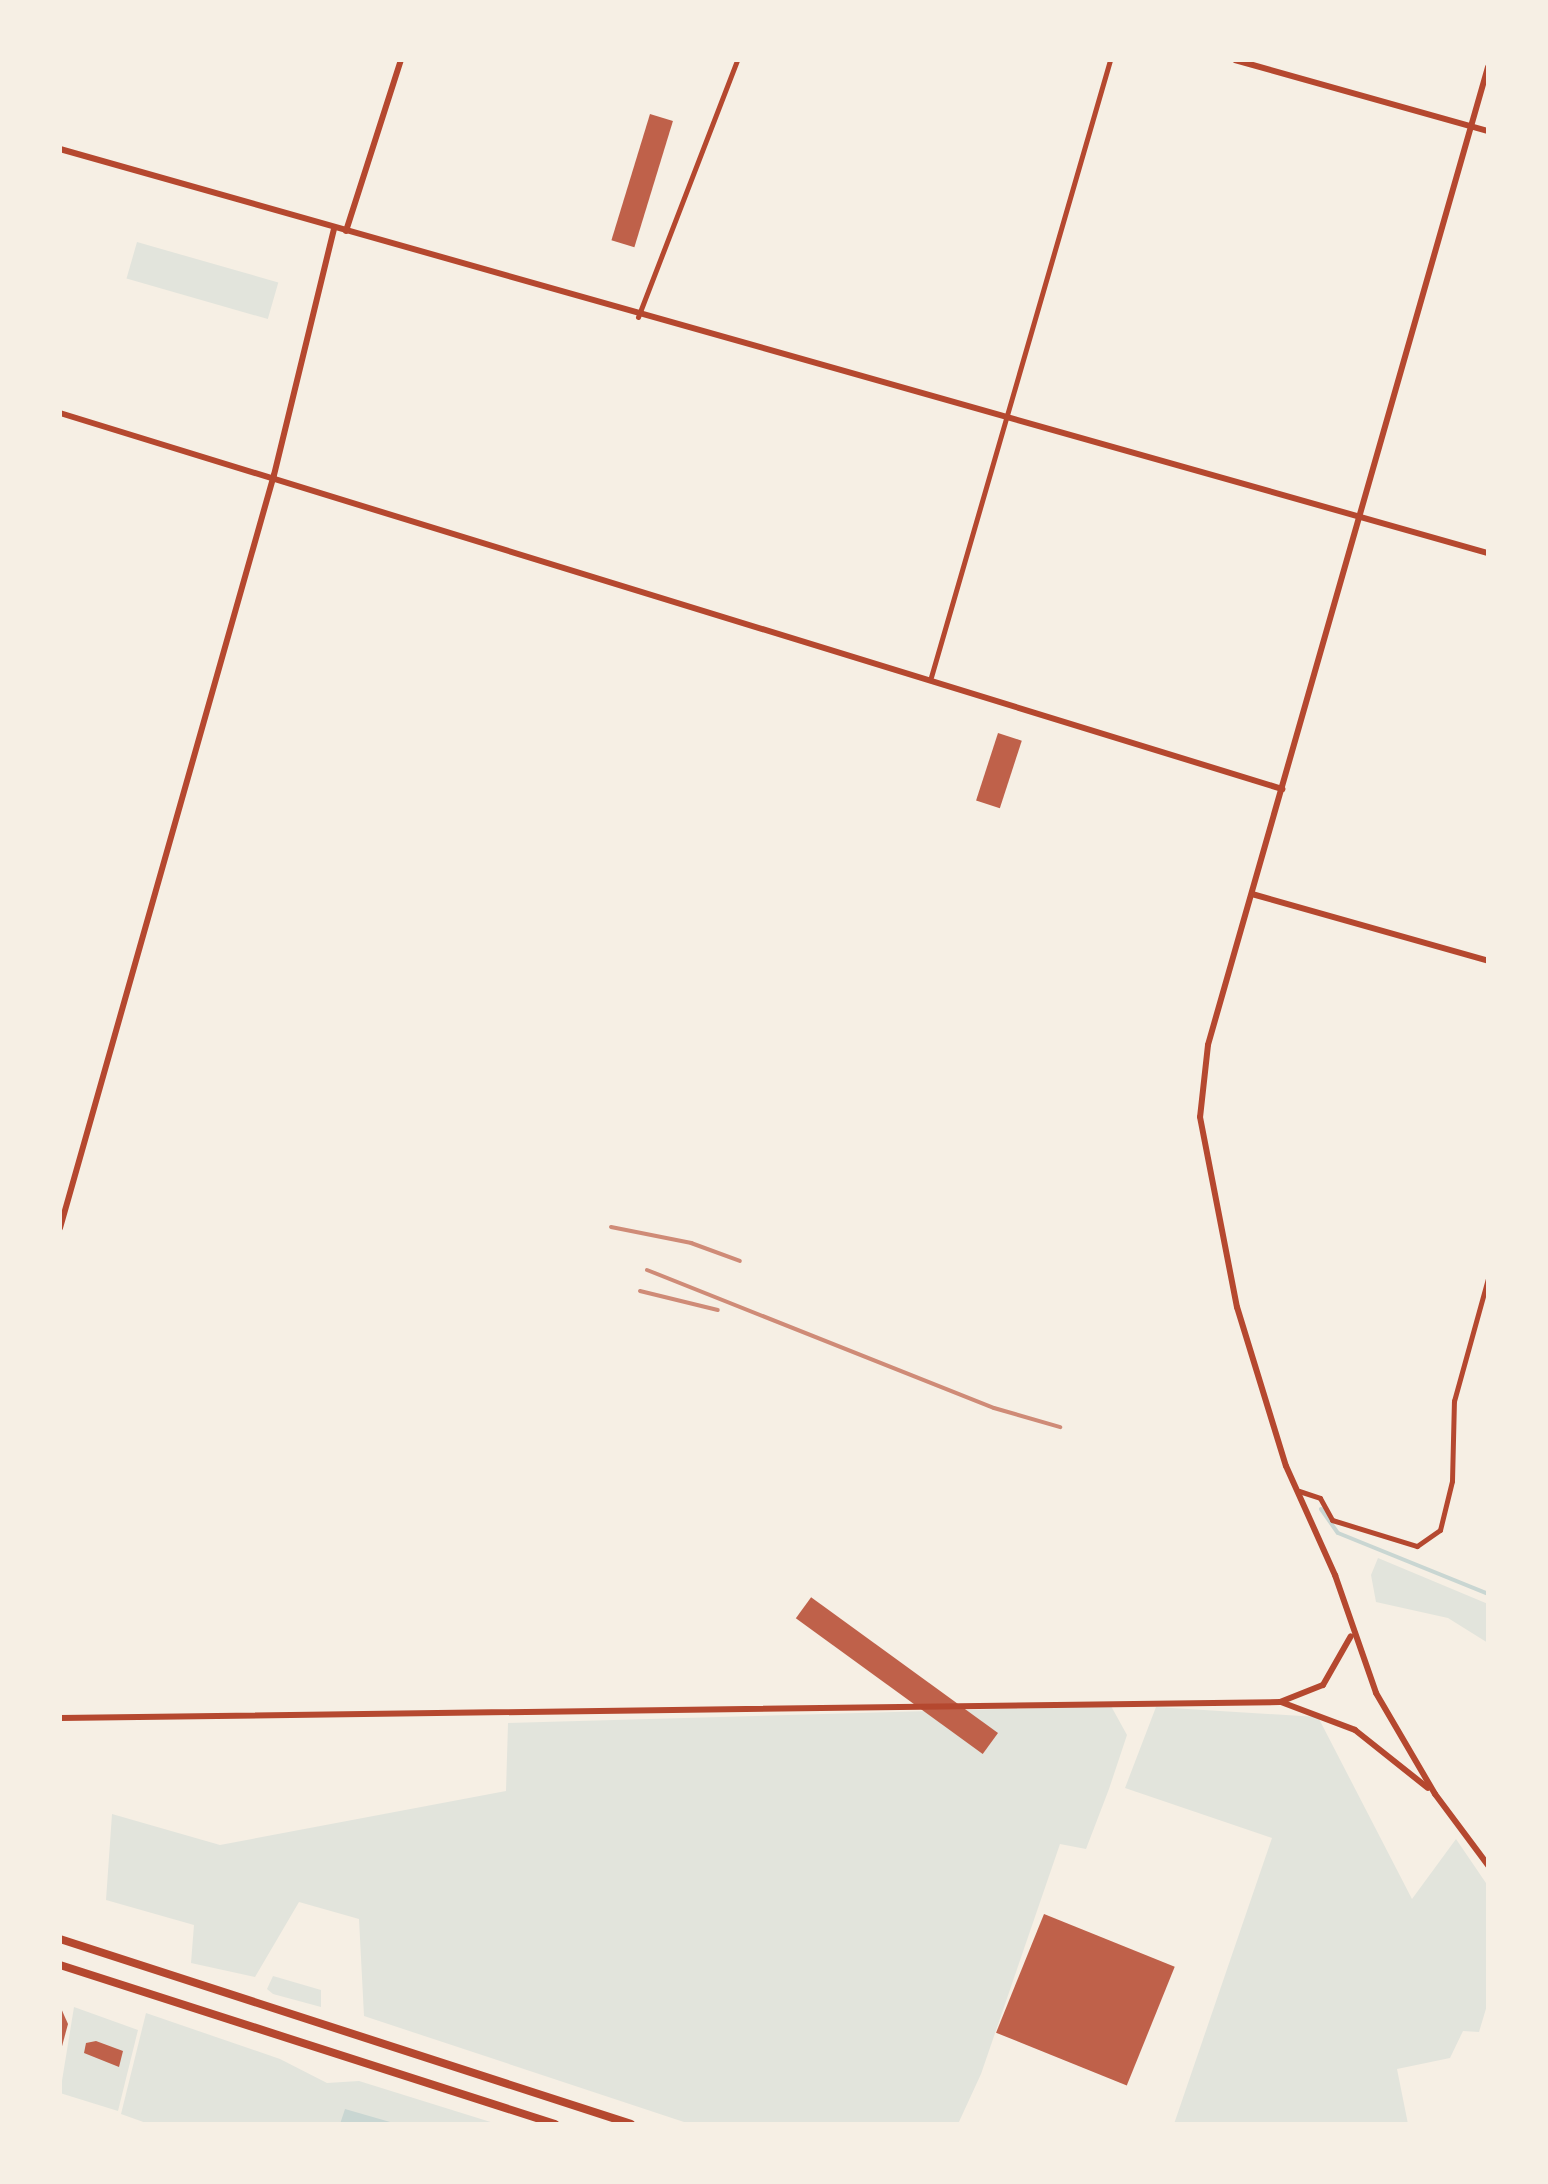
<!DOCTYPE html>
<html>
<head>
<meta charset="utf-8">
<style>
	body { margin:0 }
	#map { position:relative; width:1548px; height:2184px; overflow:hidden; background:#f6efe4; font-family:Inter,sans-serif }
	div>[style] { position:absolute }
	.green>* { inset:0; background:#e2e4dc; transform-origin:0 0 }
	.water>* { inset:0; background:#c9d6d2 }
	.stream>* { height:4px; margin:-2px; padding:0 2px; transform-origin:2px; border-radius:2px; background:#c9d6d2 }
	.building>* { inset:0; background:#bf614a; transform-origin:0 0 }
	.minor>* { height:5px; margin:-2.5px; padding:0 2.5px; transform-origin:2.5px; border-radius:2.5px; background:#b5482f }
	.tertiary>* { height:6px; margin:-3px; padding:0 3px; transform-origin:3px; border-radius:3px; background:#b5482f }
	.secondary>* { height:6px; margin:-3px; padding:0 3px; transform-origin:3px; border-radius:3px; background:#b5482f }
	.primary>* { height:8px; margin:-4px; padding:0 4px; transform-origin:4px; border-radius:4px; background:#b5482f }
	.rail>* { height:4px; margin:-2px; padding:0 2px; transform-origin:2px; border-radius:2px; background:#cf8b77 }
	span { translate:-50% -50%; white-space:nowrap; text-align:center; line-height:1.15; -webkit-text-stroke:8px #f6efe4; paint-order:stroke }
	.frame { position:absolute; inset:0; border:62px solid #f6efe4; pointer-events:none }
</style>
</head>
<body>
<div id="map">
	<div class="green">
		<i style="left:137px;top:242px;width:147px;height:38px;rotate:16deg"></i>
		<i style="clip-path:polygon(1378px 1558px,1488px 1604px,1488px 1643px,1448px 1618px,1376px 1602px,1371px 1575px)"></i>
		<i style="clip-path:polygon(1111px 1706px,1127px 1735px,1109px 1789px,1086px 1849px,1060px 1844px,981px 2074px,958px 2124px,690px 2124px,364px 2016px,359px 1919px,299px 1902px,255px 1977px,191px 1963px,194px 1925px,106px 1900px,112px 1814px,220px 1845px,506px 1791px,508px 1723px)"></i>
		<i style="clip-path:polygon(1156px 1707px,1318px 1717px,1412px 1899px,1456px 1839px,1488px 1886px,1488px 2002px,1479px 2032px,1463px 2031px,1450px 2058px,1397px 2069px,1408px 2124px,1174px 2124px,1272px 1838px,1125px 1788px)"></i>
		<i style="clip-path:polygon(273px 1976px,321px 1990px,321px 2007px,273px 1994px,267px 1989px)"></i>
		<i style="clip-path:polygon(74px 2007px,138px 2030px,118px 2111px,60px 2093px)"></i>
		<i style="clip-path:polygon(146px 2013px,280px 2059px,327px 2083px,359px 2081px,497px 2124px,149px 2124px,121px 2114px)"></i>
	</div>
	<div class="water">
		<i style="clip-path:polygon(345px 2109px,397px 2124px,340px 2124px)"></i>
	</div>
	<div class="stream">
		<i style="left:1321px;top:1509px;width:29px;rotate:55deg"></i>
		<i style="left:1338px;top:1533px;width:162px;rotate:22.1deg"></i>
	</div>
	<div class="building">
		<i style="left:650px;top:114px;width:24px;height:132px;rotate:17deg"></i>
		<i style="left:998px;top:733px;width:25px;height:71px;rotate:18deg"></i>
		<i style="left:998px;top:1733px;width:26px;height:231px;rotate:126deg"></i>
		<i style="left:1044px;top:1914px;width:141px;height:128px;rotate:22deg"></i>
		<i style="clip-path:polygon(60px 2006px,68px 2024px,61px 2050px,60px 2050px)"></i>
		<i style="clip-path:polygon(96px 2041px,123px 2051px,119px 2067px,84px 2053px,86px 2043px)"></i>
	</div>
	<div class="minor">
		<i style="left:638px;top:317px;width:275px;rotate:-68.9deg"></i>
		<i style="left:931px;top:677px;width:642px;rotate:-73.82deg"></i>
		<i style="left:1299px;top:1491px;width:22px;rotate:18deg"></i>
		<i style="left:1320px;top:1498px;width:25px;rotate:61deg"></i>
		<i style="left:1332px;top:1520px;width:89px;rotate:17deg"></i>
		<i style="left:1417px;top:1546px;width:28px;rotate:-35deg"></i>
		<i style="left:1440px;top:1530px;width:50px;rotate:-76.2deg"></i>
		<i style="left:1452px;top:1481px;width:80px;rotate:-88.6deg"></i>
		<i style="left:1454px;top:1401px;width:128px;rotate:-74.5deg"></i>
	</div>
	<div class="tertiary">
		<i style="left:1235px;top:60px;width:263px;rotate:15.7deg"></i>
		<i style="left:1488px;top:67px;width:1017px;rotate:105.98deg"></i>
		<i style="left:1208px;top:1045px;width:72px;rotate:96.3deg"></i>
		<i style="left:1200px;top:1117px;width:194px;rotate:79deg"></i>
		<i style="left:1237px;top:1307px;width:166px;rotate:72.9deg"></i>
		<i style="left:1286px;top:1466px;width:120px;rotate:65.8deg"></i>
		<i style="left:1335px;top:1575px;width:125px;rotate:70.8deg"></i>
		<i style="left:1376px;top:1693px;width:117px;rotate:59.7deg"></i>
		<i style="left:1435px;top:1794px;width:89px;rotate:53.3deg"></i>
		<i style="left:346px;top:231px;width:180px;rotate:-72.2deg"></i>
		<i style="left:60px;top:413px;width:1279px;rotate:17.1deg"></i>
		<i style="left:1252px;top:894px;width:245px;rotate:15.8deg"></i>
		<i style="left:1281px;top:1702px;width:79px;rotate:20.7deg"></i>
		<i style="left:1355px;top:1730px;width:93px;rotate:38.5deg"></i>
		<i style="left:60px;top:1718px;width:1220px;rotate:-0.75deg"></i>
		<i style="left:1280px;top:1702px;width:46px;rotate:-21.6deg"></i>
		<i style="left:1323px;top:1685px;width:56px;rotate:-60.3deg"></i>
	</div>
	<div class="secondary">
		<i style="left:60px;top:149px;width:1484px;rotate:15.8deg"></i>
		<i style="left:60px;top:1228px;width:783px;rotate:-74.14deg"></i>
		<i style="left:274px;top:475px;width:253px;rotate:-76.3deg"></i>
	</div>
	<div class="primary">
		<i style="left:60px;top:1939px;width:600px;rotate:17.95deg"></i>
		<i style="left:60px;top:1965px;width:520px;rotate:17.81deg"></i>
	</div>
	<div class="rail">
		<i style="left:611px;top:1227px;width:82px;rotate:11.3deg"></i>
		<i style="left:691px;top:1243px;width:52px;rotate:20.2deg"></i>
		<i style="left:647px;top:1270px;width:373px;rotate:21.7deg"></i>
		<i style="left:994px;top:1408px;width:69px;rotate:16.1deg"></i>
		<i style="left:640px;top:1291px;width:80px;rotate:13.7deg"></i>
	</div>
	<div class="frame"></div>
</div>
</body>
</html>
